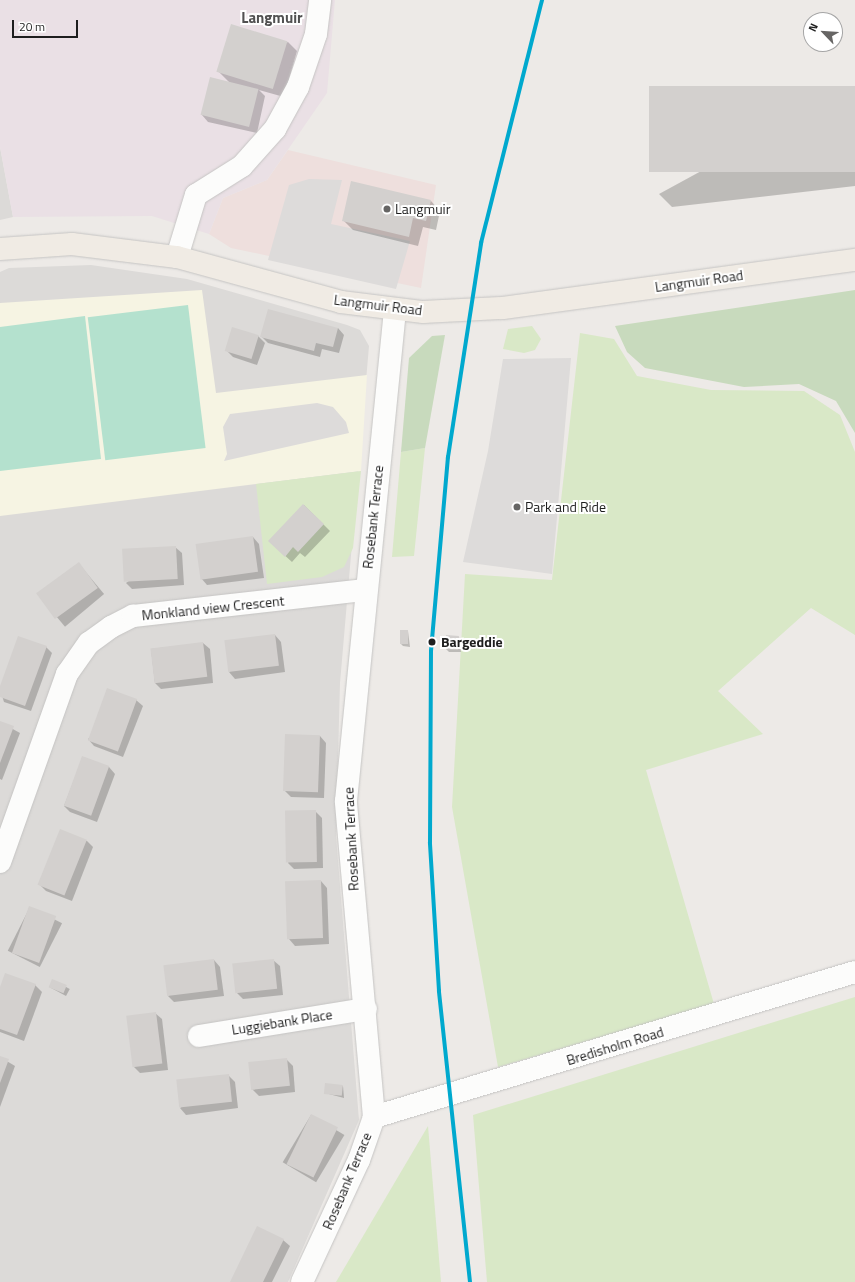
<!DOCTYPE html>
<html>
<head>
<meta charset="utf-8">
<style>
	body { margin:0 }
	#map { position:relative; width:855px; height:1282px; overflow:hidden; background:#edeae7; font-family:"Titillium Web",sans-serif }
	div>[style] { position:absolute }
	.residential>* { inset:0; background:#dcdad8 }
	.commercial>* { inset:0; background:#eedfdd }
	.industrial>* { inset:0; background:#eae0e5 }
	.education>* { inset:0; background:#f6f4e3 }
	.grass>* { inset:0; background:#d9e8c7 }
	.forest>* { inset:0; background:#c8dabd }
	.pitch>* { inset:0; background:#b4e1ce; transform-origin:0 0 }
	.parking>* { inset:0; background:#dddbda }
	.shadow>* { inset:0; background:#0003; transform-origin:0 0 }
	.building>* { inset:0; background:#d3d0ce; transform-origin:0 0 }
	.roads { filter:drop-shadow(0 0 1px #c5c4c3) drop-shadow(0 0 1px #c5c4c3) }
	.minor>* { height:22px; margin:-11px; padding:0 11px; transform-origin:11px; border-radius:11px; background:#fcfcfb }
	.major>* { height:22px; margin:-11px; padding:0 11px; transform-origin:11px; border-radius:11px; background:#f0ebe4 }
	.rail-1>* { height:4px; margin:-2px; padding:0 2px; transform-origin:2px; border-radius:2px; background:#00a9ce }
	.dots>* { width:11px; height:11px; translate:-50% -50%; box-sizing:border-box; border:2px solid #fff; border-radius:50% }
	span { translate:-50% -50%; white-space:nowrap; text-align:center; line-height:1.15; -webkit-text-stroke:4px #fff; paint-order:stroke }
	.poi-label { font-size:14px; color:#1e1e1e }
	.left { translate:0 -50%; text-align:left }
	.street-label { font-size:14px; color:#1e1e1e }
	.stop-label { font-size:14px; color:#1e1e1e; font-weight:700 }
	.neighbourhood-label { font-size:15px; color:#515151; font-weight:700 }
	.north { position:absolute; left:803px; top:12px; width:40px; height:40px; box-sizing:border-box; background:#fff; border:1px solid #a5a5a5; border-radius:50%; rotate:295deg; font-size:11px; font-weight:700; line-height:16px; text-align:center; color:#1e1e1e }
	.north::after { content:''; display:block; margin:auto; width:14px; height:18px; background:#666564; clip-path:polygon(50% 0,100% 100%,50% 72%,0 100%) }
	.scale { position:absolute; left:12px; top:20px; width:66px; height:18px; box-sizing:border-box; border:2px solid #1e1e1e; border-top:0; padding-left:5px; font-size:12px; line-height:14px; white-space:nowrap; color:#1e1e1e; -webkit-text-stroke:3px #fff; paint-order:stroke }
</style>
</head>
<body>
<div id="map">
	<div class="residential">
		<i style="clip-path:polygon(0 147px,13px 217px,0 220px)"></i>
		<i style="clip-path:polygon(91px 265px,187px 279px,347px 325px,360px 330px,369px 346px,340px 683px,336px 836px,359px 1120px,288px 1282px,0 1282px,0 272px,9px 268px)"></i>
	</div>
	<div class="commercial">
		<i style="clip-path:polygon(288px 150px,436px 185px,421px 288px,231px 248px,209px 234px,223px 198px,267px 180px)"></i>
	</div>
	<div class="industrial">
		<i style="clip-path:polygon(0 0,335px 0,327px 93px,267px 180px,223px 198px,209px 234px,152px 216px,13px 217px,0 147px)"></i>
	</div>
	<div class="education">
		<i style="clip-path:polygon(202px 290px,216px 393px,367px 375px,361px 471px,0 516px,0 303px)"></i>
	</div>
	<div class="grass">
		<i style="clip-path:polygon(532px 326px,541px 339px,535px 350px,524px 353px,503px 349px,508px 329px)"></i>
		<i style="clip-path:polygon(580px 333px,614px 339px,637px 376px,711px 390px,804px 391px,840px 415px,855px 452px,855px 635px,811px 608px,718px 691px,763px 734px,646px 770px,714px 1004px,498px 1067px,452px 807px,465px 574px,552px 580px)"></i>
		<i style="clip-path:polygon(425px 448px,414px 556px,392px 557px,401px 452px)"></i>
		<i style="clip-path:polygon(361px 471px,353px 548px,344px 567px,322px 577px,267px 584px,256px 484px)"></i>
		<i style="clip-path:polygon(855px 997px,855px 1282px,487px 1282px,473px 1115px)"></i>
		<i style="clip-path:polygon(428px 1126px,441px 1282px,336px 1282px)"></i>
	</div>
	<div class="forest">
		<i style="clip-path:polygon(855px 290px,855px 433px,836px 401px,799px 384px,744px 387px,645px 368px,627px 352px,615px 326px)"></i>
		<i style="clip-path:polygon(445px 335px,425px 448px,401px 452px,409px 358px,432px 336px)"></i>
	</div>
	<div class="pitch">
		<i style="left:188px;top:305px;width:144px;height:101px;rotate:83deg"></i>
		<i style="clip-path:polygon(85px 316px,101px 459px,0 471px,0 327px)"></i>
	</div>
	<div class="parking">
		<i style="clip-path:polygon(309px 179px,342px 180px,331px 224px,410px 241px,396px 289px,268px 260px,289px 185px)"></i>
		<i style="clip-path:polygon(571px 358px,552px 574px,463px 562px,488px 451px,503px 359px)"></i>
		<i style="clip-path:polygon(317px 403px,333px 407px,346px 422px,349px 433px,224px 461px,227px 454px,223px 427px,230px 414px)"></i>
	</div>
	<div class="shadow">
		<i style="clip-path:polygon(288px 42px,297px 51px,284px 97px,259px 90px,265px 96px,257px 133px,208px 122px,202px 115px,230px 83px,218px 71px)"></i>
		<i style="clip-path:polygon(855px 87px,855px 186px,672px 207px,659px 194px)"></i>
		<i style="clip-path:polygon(431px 201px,440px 211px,436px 230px,423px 227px,418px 246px,353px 230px,343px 220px)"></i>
		<i style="clip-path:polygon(338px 328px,344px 335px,339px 353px,322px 349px,320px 357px,268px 343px,261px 336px)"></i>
		<i style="clip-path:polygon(258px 336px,265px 343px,257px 365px,233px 357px,226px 350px)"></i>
		<i style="clip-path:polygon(304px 505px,330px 531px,305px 557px,300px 553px,292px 562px,269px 541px)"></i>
		<i style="clip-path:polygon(253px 537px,259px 544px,264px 578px,207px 585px,201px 578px)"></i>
		<i style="clip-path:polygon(175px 547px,182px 553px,184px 585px,132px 589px,126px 583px)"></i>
		<i style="left:79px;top:564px;width:39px;height:51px;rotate:50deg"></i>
		<i style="clip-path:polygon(408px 631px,410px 647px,403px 646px,400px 643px)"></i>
		<i style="clip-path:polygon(275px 635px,281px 642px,285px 672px,235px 679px,229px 672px)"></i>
		<i style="clip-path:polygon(459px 637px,461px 652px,449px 652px,446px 649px)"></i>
		<i style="clip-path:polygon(203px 643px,210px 649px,213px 683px,161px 689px,155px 683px,151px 649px)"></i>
		<i style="clip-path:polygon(46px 647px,52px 653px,31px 711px,4px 702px,0 689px)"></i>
		<i style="clip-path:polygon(136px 700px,143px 706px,123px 757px,94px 746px,88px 739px)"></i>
		<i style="clip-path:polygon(0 722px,20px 733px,2px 780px,0 779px)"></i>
		<i style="clip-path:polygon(286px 735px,320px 736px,326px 743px,324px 798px,291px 797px,284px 790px)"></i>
		<i style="clip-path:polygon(83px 757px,109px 767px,115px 774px,97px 822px,70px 812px,64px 806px)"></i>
		<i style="clip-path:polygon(315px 811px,322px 818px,323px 868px,294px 869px,288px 863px)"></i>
		<i style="clip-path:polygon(61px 831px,87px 841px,93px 847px,72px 901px,46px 891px,40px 885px)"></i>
		<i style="clip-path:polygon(321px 881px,327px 888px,329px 944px,295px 946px,289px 939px)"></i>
		<i style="left:30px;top:907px;width:36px;height:49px;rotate:27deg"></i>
		<i style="clip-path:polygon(214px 960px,220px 967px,224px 996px,174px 1002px,168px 996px)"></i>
		<i style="clip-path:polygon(273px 960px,280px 966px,283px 995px,243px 999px,237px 993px)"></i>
		<i style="left:53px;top:980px;width:19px;height:8px;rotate:28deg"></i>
		<i style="clip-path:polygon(35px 985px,42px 992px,24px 1041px,0 1032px,0 990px)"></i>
		<i style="clip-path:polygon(155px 1013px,162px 1019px,168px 1070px,140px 1073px,134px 1067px)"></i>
		<i style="clip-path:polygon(0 1057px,15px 1066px,0 1107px)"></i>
		<i style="clip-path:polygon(286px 1059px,293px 1066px,295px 1092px,259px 1096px,252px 1089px)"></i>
		<i style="clip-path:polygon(228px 1075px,235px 1082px,238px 1108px,186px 1115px,180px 1108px)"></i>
		<i style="clip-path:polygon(343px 1086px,344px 1098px,325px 1093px)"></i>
		<i style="left:311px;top:1115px;width:39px;height:55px;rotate:31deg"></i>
		<i style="clip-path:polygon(283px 1240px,290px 1246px,272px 1282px,231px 1282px)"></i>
	</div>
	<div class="building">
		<i style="left:231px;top:24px;width:59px;height:50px;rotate:17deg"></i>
		<i style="left:210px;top:77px;width:50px;height:39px;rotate:14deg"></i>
		<i style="left:855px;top:86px;width:86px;height:206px;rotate:90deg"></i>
		<i style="clip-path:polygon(351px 181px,431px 200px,426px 221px,413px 218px,409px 237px,342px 221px)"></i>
		<i style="clip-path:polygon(268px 309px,338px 328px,333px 347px,316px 343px,314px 351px,260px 337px)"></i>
		<i style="left:232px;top:327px;width:28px;height:25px;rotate:17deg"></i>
		<i style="clip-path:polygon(303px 504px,324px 524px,298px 552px,293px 547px,285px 557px,268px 541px)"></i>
		<i style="left:253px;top:536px;width:36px;height:58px;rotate:82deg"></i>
		<i style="left:176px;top:546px;width:33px;height:54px;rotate:87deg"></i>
		<i style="left:79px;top:562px;width:32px;height:53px;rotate:54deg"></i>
		<i style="left:400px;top:630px;width:8px;height:14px"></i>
		<i style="left:275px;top:634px;width:32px;height:51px;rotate:83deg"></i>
		<i style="left:446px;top:635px;width:13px;height:14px;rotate:4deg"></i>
		<i style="clip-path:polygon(18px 636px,47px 646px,25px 706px,0 697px,0 686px)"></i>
		<i style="left:203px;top:642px;width:35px;height:53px;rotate:83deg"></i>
		<i style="left:107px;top:688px;width:32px;height:56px;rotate:20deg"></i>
		<i style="clip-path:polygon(0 721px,14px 726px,0 763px)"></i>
		<i style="left:285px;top:734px;width:35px;height:57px;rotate:2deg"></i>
		<i style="left:82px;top:756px;width:29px;height:53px;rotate:20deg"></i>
		<i style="left:316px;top:810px;width:52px;height:31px;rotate:89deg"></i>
		<i style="left:60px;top:829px;width:29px;height:60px;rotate:22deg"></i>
		<i style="left:321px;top:880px;width:58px;height:36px;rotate:88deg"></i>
		<i style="left:29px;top:906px;width:29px;height:50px;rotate:20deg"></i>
		<i style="left:214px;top:959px;width:31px;height:51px;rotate:83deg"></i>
		<i style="left:274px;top:959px;width:30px;height:42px;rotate:84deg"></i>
		<i style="clip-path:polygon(5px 973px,36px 984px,17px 1035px,0 1029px,0 987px)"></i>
		<i style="left:52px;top:979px;width:16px;height:9px;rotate:22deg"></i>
		<i style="left:156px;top:1012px;width:52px;height:30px;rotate:83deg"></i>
		<i style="clip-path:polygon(0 1056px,9px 1059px,0 1083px)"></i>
		<i style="left:287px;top:1058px;width:28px;height:39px;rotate:84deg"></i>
		<i style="left:229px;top:1074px;width:28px;height:53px;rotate:84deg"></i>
		<i style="left:325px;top:1083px;width:18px;height:11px;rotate:6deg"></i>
		<i style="left:311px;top:1114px;width:30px;height:56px;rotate:26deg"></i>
		<i style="clip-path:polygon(257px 1226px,284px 1239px,263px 1282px,230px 1282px)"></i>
	</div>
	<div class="roads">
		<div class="minor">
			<i style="left:177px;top:257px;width:65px;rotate:-73deg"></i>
			<i style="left:196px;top:195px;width:54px;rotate:-32.2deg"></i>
			<i style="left:242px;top:166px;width:50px;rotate:-48.3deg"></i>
			<i style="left:275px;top:129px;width:48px;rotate:-61.3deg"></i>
			<i style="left:298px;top:87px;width:56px;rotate:-71.2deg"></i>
			<i style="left:316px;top:34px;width:34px;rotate:-83deg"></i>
			<i style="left:0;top:862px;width:200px;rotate:-70.4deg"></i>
			<i style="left:67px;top:674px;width:38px;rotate:-55deg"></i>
			<i style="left:89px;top:643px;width:27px;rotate:-36deg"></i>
			<i style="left:111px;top:627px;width:25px;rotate:-27deg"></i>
			<i style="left:133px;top:616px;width:234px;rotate:-6.4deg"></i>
			<i style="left:199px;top:1036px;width:169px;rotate:-9.2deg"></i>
			<i style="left:374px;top:1117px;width:502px;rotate:-16.78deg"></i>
			<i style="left:302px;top:1282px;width:135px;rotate:-65deg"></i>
			<i style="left:359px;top:1160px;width:46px;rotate:-70.8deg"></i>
			<i style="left:374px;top:1117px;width:317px;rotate:-95.1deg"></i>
			<i style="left:346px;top:801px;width:492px;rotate:-84.3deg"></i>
		</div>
		<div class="major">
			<i style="left:0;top:249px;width:72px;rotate:-4deg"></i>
			<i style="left:72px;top:244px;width:106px;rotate:7.1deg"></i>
			<i style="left:177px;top:257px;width:170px;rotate:15.3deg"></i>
			<i style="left:341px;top:302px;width:83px;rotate:7deg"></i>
			<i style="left:423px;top:312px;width:80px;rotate:-2.9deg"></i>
			<i style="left:503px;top:308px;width:355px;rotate:-7.8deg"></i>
		</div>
	</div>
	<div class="rail-1">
		<i style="left:470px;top:1282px;width:293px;rotate:-96.1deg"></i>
		<i style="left:439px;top:991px;width:149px;rotate:-93.5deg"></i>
		<i style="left:430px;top:842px;width:191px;rotate:-89.7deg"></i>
		<i style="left:431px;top:651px;width:195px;rotate:-85deg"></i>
		<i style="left:448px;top:457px;width:217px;rotate:-81.2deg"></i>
		<i style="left:481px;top:243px;width:251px;rotate:-75.9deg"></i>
	</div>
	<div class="dots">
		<i style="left:387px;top:209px;background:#666564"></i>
		<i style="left:517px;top:507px;background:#666564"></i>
		<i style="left:432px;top:642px;background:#1e1e1e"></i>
	</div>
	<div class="poi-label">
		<span class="left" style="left:395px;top:209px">Langmuir</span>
		<span class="left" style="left:525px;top:507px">Park and Ride</span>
	</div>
	<div class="street-label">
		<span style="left:699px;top:281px;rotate:-8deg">Langmuir Road</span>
		<span style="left:378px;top:305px;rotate:7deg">Langmuir Road</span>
		<span style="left:373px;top:517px;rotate:-84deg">Rosebank Terrace</span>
		<span style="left:213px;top:608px;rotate:-6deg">Monkland view Crescent</span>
		<span style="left:351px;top:839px;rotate:-93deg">Rosebank Terrace</span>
		<span style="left:282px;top:1022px;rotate:-9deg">Luggiebank Place</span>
		<span style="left:615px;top:1046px;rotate:-17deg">Bredisholm Road</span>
		<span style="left:347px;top:1181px;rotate:-67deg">Rosebank Terrace</span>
	</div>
	<div class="stop-label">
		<span class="left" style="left:441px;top:642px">Bargeddie</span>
	</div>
	<div class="neighbourhood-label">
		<span style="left:272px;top:18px">Langmuir</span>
	</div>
	<div class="north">N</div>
	<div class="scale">20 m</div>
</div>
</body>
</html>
